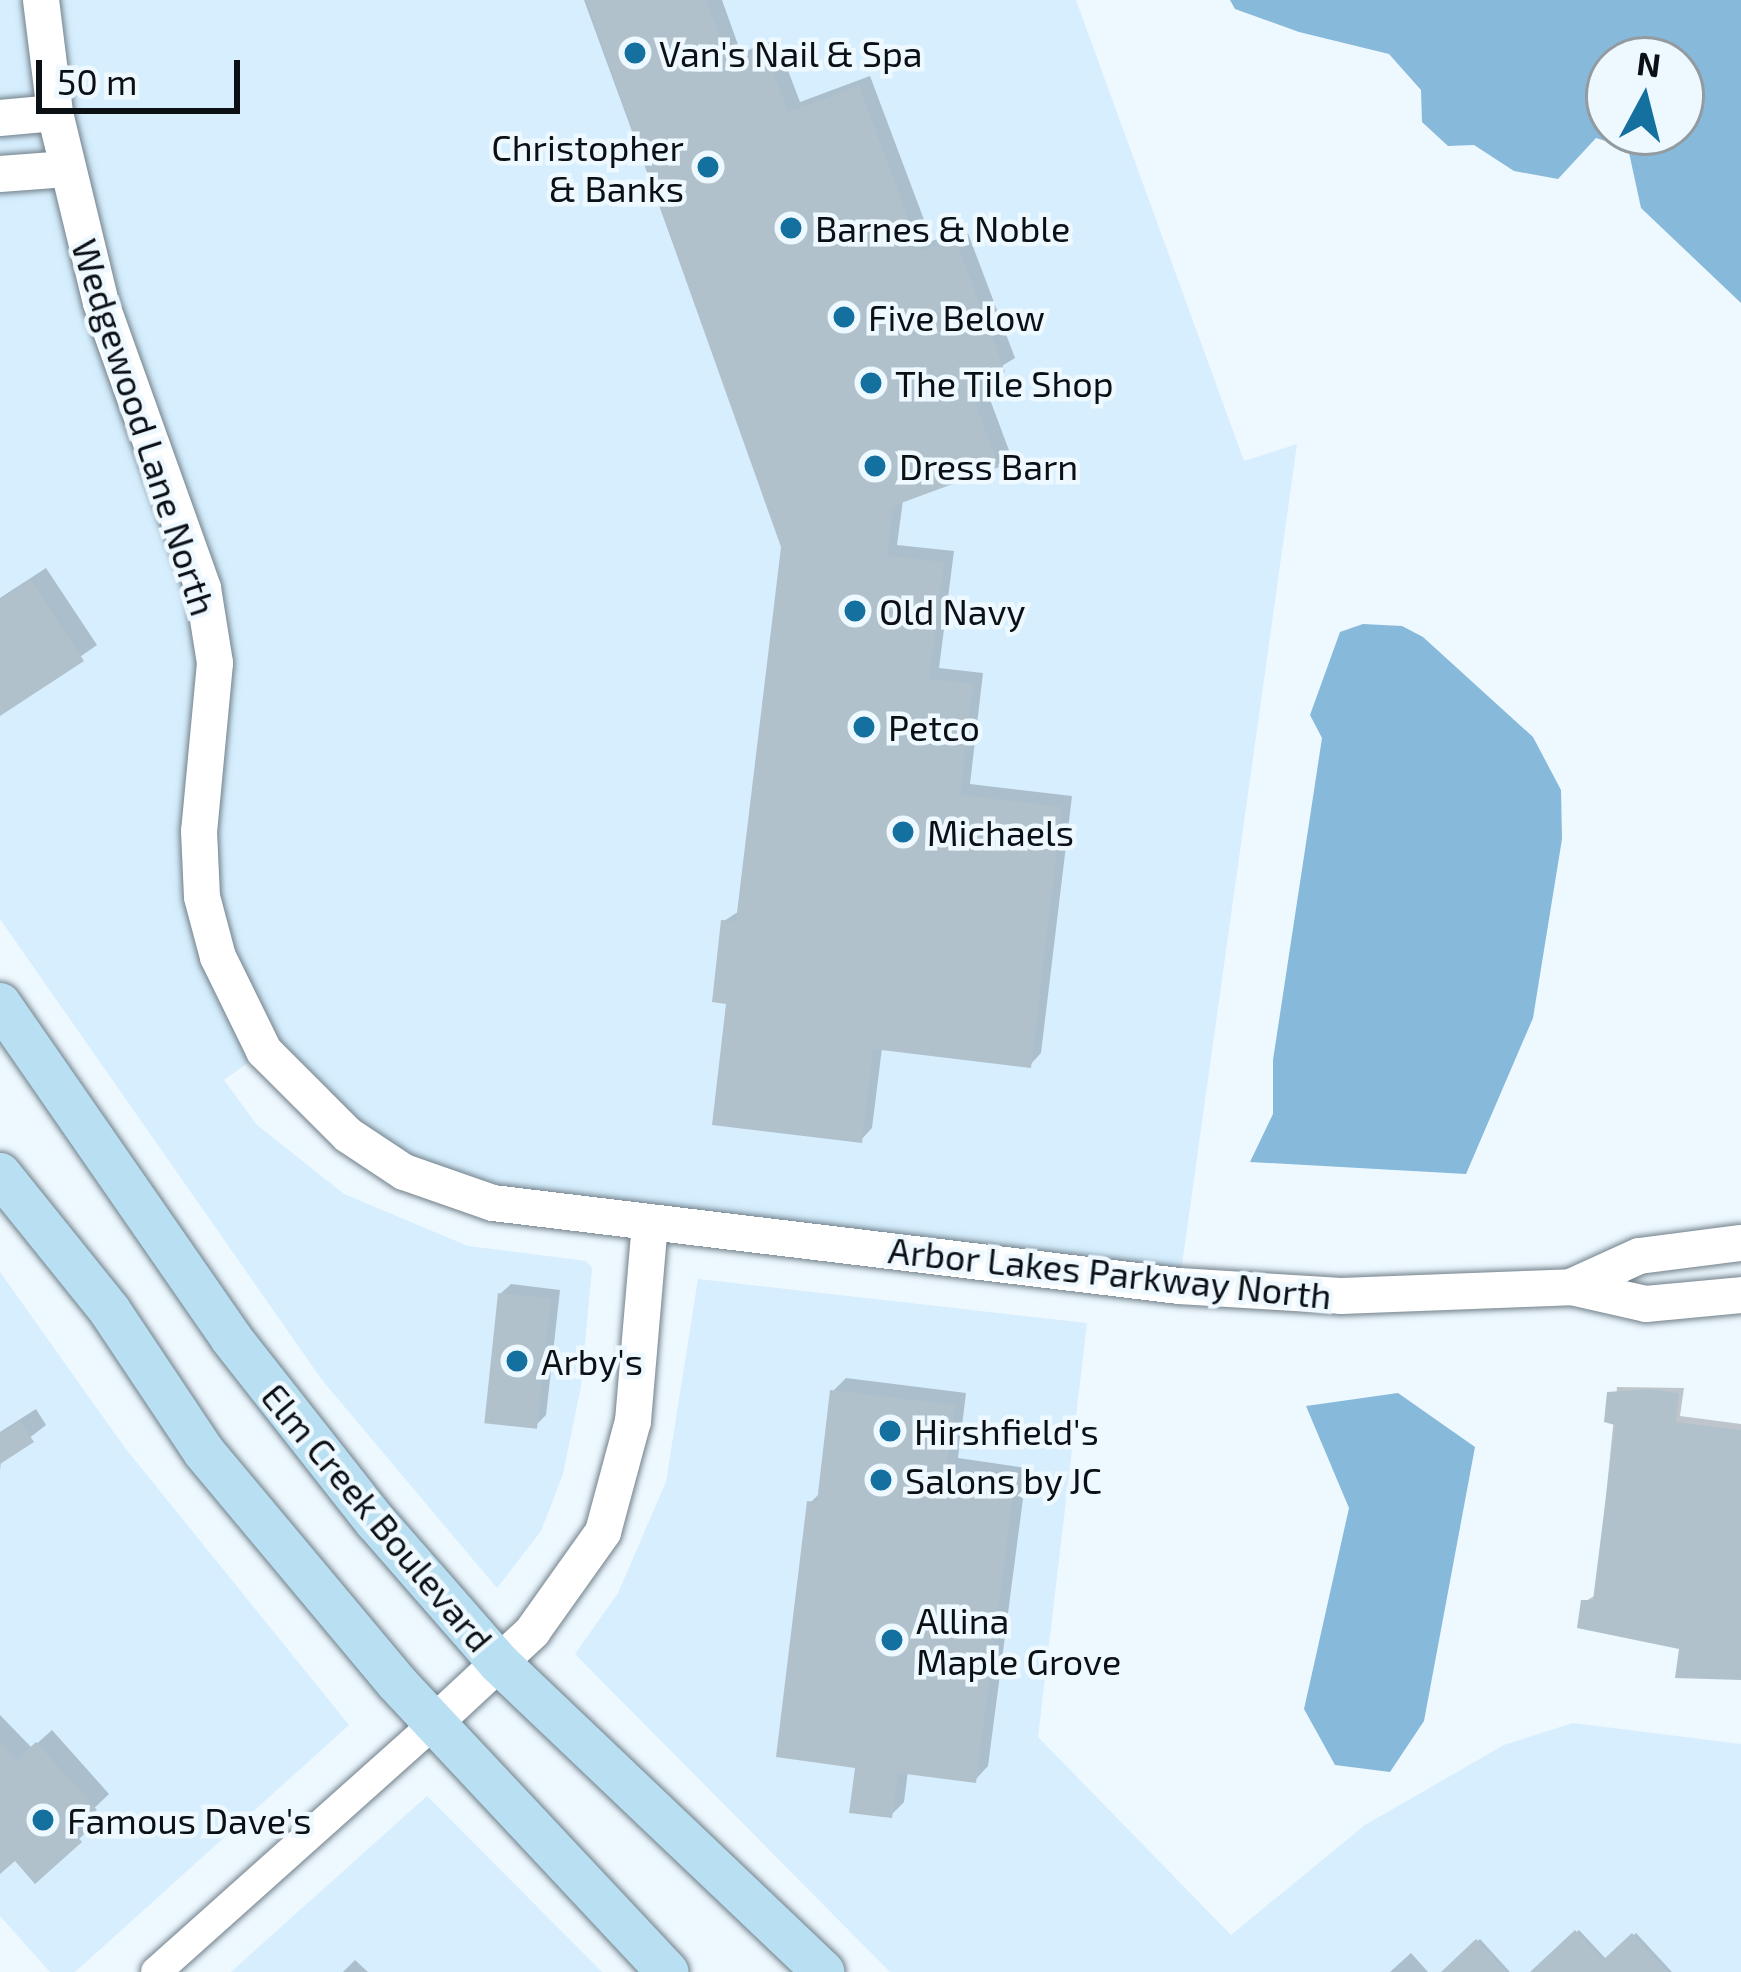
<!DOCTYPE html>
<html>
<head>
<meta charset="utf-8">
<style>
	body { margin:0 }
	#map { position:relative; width:1741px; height:1972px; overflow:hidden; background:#eef8ff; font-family:"Exo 2",sans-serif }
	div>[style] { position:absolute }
	.built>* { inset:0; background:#d6eefe }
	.water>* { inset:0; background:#87b9da }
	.shadow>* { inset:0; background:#0003 }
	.building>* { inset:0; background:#b1c1cc; transform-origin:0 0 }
	.roads { filter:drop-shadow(0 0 3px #71808a) drop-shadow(0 0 3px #71808a) }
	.minor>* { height:30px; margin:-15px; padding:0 15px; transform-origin:15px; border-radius:15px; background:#fff }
	.tertiary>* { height:36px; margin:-18px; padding:0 18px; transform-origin:18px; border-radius:18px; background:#fff }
	.secondary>* { height:42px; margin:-21px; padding:0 21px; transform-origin:21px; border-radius:21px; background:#b8dff2 }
	.dots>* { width:33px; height:33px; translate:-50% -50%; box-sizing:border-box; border:6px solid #eef8ff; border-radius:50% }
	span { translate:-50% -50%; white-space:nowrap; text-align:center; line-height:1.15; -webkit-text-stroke:9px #eef8ff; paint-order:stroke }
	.poi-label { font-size:36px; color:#0b1014 }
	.left { translate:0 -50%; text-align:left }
	.right { translate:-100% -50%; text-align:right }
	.street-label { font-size:36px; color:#0b1014 }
	.north { position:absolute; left:1585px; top:36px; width:120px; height:120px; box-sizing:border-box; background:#eef8ff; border:3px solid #939ba1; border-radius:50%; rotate:7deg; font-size:33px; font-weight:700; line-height:48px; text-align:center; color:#0b1014 }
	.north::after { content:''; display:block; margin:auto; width:42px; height:54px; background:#14709f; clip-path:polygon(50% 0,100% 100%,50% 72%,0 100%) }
	.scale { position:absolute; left:36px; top:60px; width:204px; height:54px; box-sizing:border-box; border:6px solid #0b1014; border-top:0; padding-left:15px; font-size:36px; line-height:42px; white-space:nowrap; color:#0b1014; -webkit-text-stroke:9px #eef8ff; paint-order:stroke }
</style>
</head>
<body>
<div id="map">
	<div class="built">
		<i style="clip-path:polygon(0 0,1076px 0,1244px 461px,1297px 444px,1179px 1286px,432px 1185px,263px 1052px,224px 1080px,257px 1125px,344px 1194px,468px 1246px,586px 1261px,592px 1268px,581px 1386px,563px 1474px,541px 1531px,497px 1588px,322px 1380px,0 919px)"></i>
		<i style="clip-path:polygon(0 1272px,125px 1448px,349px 1725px,75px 1972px,50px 1972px,0 1916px)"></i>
		<i style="clip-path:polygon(698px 1279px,1087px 1323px,1038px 1737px,1231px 1935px,1365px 1825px,1504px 1745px,1573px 1723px,1741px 1744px,1741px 1972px,890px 1972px,575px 1654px,618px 1593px,666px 1482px)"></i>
		<i style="clip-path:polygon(427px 1796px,602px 1972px,231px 1972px)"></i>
	</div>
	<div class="water">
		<i style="clip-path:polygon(evenodd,1230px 0,1741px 0,1741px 303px,1641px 208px,1628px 148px,1596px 138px,1558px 179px,1514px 171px,1474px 145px,1448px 146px,1422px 122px,1421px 90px,1389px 54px,1299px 32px,1235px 9px,1230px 0,1681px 60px,1681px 132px,1609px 132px,1609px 60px,1681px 60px)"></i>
		<i style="clip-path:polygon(1363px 624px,1402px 626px,1423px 637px,1533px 737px,1561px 790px,1562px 839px,1533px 1018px,1466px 1174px,1250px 1162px,1273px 1114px,1273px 1060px,1322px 738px,1310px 715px,1340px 632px)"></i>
		<i style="clip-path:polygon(1398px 1393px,1475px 1447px,1424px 1721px,1390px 1772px,1335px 1765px,1304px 1709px,1349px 1508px,1306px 1406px)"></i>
	</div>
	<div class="shadow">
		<i style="clip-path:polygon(584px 0,722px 0,741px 53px,776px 39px,800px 102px,870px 76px,932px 241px,966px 228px,1015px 358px,982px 378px,1010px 453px,998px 465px,903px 500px,897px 545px,954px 551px,939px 668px,983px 673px,970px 784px,1072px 796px,1041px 1053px,1030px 1065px,882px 1048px,872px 1128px,861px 1140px,730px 1002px,724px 921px,741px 910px,784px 547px)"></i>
		<i style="clip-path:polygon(46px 568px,97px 645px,0 713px,0 598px)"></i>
		<i style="clip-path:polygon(511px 1284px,560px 1290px,546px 1415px,535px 1426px,500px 1294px)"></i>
		<i style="clip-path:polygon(846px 1378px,966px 1393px,958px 1458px,1027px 1468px,988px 1766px,975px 1780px,908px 1771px,904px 1802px,891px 1815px,859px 1765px,810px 1503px,821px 1492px,833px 1391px)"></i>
		<i style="clip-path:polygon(1617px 1387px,1684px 1388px,1680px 1416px,1741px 1424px,1741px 1676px,1584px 1602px,1596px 1595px)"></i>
		<i style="clip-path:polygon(36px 1409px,46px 1425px,1px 1460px,0 1471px,0 1432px)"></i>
		<i style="clip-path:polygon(0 1715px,32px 1748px,52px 1730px,109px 1794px,86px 1816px,94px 1825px,35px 1880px,15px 1857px,0 1870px)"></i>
		<i style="clip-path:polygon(1579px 1930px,1607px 1960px,1636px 1933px,1672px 1972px,1534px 1972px)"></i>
		<i style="clip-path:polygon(1480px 1939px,1510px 1972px,1445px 1972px)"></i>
		<i style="clip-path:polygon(1411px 1953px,1428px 1972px,1390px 1972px)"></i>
		<i style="clip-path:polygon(355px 1960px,368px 1972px,343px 1972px)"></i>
	</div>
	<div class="building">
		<i style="clip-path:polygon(586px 0,706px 0,729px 62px,764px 49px,788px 112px,859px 86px,920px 251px,955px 238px,1005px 372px,969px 386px,999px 467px,893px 506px,887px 556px,944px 562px,929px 679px,973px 684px,960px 795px,1062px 807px,1031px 1068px,873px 1049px,862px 1143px,712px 1125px,726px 1004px,712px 1002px,721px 920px,736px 921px,781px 547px)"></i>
		<i style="clip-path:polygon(31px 580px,84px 661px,0 716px,0 600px)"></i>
		<i style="left:498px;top:1293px;width:53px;height:131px;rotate:6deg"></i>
		<i style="clip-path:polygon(1649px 1389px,1679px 1393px,1676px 1422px,1741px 1430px,1741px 1680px,1675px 1678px,1679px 1649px,1577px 1628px,1581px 1600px,1593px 1600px,1615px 1425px,1604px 1422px,1607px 1392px)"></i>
		<i style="clip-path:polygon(830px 1390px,955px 1405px,946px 1470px,1015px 1480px,976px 1783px,898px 1773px,892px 1818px,849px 1813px,855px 1768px,776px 1757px,807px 1501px,817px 1502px)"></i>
		<i style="clip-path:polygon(20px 1421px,34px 1442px,0 1464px,0 1434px)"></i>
		<i style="clip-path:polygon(36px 1742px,97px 1810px,73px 1832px,82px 1842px,35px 1884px,15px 1861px,0 1874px,0 1743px,16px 1760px)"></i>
		<i style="clip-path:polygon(1575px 1930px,1603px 1960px,1632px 1933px,1668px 1972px,1530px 1972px)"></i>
		<i style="clip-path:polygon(1476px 1939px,1507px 1972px,1441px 1972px)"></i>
	</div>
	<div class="roads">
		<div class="minor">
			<i style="left:156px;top:1972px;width:370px;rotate:-41.8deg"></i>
		</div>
		<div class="tertiary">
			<i style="left:41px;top:0;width:114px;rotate:82.9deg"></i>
			<i style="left:55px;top:113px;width:195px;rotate:76.4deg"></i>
			<i style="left:101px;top:303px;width:303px;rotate:70.3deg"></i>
			<i style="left:203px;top:588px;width:76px;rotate:80.9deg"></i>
			<i style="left:215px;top:663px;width:169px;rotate:95.4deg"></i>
			<i style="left:199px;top:831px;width:66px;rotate:87.4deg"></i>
			<i style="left:202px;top:897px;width:62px;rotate:75.1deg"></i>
			<i style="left:218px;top:957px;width:105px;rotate:63.9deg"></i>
			<i style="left:264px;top:1051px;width:119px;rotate:45deg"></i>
			<i style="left:348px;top:1135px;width:67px;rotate:33.5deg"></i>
			<i style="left:404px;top:1172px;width:94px;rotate:19.2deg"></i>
			<i style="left:493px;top:1203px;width:691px;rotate:6.9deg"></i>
			<i style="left:1179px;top:1286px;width:162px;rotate:3.5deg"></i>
			<i style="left:1341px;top:1296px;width:230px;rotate:-2.2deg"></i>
			<i style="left:1571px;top:1287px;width:77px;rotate:12.8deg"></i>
			<i style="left:1646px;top:1304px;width:95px;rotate:-5.4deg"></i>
			<i style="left:0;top:118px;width:55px;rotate:-5.2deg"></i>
			<i style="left:0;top:174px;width:67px;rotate:-4.3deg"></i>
			<i style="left:1571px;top:1287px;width:75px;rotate:-24.5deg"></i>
			<i style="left:1639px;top:1256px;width:103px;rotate:-7.3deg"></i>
			<i style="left:432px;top:1725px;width:137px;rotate:-42.9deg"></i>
			<i style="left:532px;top:1632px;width:123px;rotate:-54.6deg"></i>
			<i style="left:603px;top:1532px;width:115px;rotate:-74.9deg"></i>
			<i style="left:633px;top:1421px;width:198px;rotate:-85.1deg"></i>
		</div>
		<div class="secondary">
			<i style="left:0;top:1004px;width:406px;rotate:55.3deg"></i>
			<i style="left:231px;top:1338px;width:234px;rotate:51.8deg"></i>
			<i style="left:376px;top:1522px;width:187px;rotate:48.9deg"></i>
			<i style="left:499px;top:1663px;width:448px;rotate:43.6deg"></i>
			<i style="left:0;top:1174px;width:176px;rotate:51.2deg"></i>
			<i style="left:110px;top:1311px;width:169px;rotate:56.3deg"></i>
			<i style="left:204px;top:1452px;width:301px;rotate:50.1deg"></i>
			<i style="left:397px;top:1683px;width:396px;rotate:46.9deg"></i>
		</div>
	</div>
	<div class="dots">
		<i style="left:635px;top:53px;background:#14709f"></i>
		<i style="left:708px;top:167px;background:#14709f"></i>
		<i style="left:791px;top:228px;background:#14709f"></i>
		<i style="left:844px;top:317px;background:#14709f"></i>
		<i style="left:871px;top:383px;background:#14709f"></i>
		<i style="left:875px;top:466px;background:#14709f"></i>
		<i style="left:855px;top:611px;background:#14709f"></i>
		<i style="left:864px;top:727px;background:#14709f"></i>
		<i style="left:903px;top:832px;background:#14709f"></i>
		<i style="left:517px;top:1361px;background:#14709f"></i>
		<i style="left:890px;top:1431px;background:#14709f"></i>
		<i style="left:881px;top:1480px;background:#14709f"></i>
		<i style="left:892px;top:1640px;background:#14709f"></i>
		<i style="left:43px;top:1820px;background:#14709f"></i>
	</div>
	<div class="poi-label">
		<span class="left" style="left:659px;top:53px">Van's Nail &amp; Spa</span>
		<span class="right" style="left:684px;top:167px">Christopher<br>&amp; Banks</span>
		<span class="left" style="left:815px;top:228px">Barnes &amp; Noble</span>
		<span class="left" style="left:868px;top:317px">Five Below</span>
		<span class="left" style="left:895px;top:383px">The Tile Shop</span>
		<span class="left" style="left:899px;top:466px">Dress Barn</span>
		<span class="left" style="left:879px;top:611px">Old Navy</span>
		<span class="left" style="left:888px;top:727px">Petco</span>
		<span class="left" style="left:927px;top:832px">Michaels</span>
		<span class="left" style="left:541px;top:1361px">Arby's</span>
		<span class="left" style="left:914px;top:1431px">Hirshfield's</span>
		<span class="left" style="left:905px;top:1480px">Salons by JC</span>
		<span class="left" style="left:916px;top:1640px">Allina<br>Maple Grove</span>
		<span class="left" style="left:67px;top:1820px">Famous Dave's</span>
	</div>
	<div class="street-label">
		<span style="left:145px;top:427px;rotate:72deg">Wedgewood Lane North</span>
		<span style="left:1110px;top:1272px;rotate:6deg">Arbor Lakes Parkway North</span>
		<span style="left:378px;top:1517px;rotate:50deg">Elm Creek Boulevard</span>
	</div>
	<div class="north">N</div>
	<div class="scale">50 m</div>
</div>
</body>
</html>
